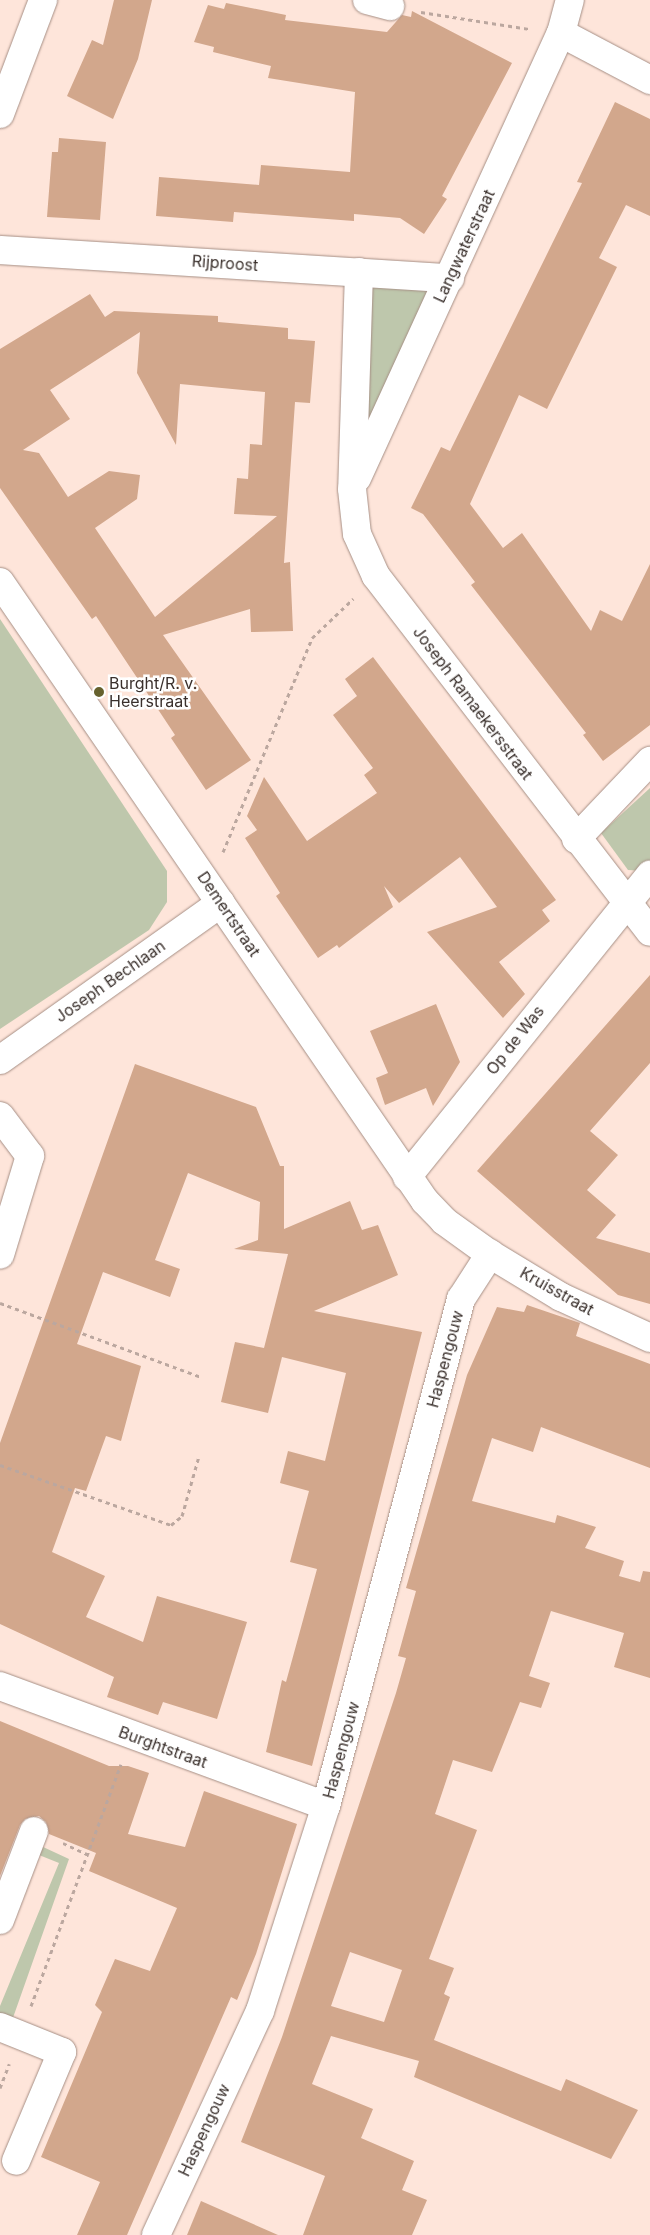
<!DOCTYPE html>
<html>
<head>
<meta charset="utf-8">
<style>
	body { margin:0 }
	#map { position:relative; width:650px; height:2235px; overflow:hidden; background:#fee5da; font-family:Inter,sans-serif }
	div>[style] { position:absolute }
	.green>* { inset:0; background:#bec7ac }
	.building>* { inset:0; background:#d2a78c }
	.path>* { height:3px; margin-top:-1.5px; transform-origin:0; background:repeating-linear-gradient(90deg,#bba79f 0 4px,transparent 0 8px) }
	.roads { filter:drop-shadow(0 0 1px #a68f85) drop-shadow(0 0 1px #a68f85) }
	.minor>* { height:28px; margin:-14px; padding:0 14px; transform-origin:14px; border-radius:14px; background:#fff }
	.dots>* { width:14px; height:14px; translate:-50% -50%; box-sizing:border-box; border:2px solid #fff; border-radius:50% }
	span { translate:-50% -50%; white-space:nowrap; text-align:center; line-height:1.15; -webkit-text-stroke:5px #fff; paint-order:stroke }
	.street-label { font-size:16px; color:#3a302c }
	.poi-label { font-size:16px; color:#3a302c }
	.left { translate:0 -50%; text-align:left }
</style>
</head>
<body>
<div id="map">
	<div class="green">
		<i style="clip-path:polygon(365px 278px,442px 284px,356px 469px)"></i>
		<i style="clip-path:polygon(0 619px,167px 871px,167px 902px,149px 930px,0 1029px)"></i>
		<i style="clip-path:polygon(650px 788px,650px 863px,643px 871px,628px 870px,601px 833px)"></i>
		<i style="clip-path:polygon(41px 1846px,69px 1859px,9px 2029px,0 2026px,0 2006px,59px 1863px,34px 1853px)"></i>
	</div>
	<div class="building">
		<i style="clip-path:polygon(114px 0,152px 0,138px 59px,113px 119px,67px 96px,92px 40px,103px 45px)"></i>
		<i style="clip-path:polygon(226px 3px,286px 15px,285px 20px,387px 32px,402px 15px,411px 17px,412px 11px,512px 63px,442px 196px,447px 199px,424px 234px,400px 218px,354px 214px,354px 221px,234px 212px,233px 222px,156px 216px,159px 177px,259px 185px,261px 165px,350px 172px,355px 92px,268px 78px,271px 66px,213px 52px,214px 47px,194px 42px,208px 5px,224px 9px)"></i>
		<i style="clip-path:polygon(615px 102px,650px 119px,650px 216px,626px 205px,599px 258px,617px 267px,547px 409px,519px 395px,470px 504px,503px 548px,522px 533px,591px 631px,600px 610px,622px 621px,650px 564px,650px 725px,603px 761px,583px 735px,586px 733px,471px 585px,475px 582px,423px 514px,411px 508px,441px 447px,450px 451px,582px 183px,577px 182px)"></i>
		<i style="clip-path:polygon(59px 138px,106px 142px,100px 220px,47px 217px,52px 152px,58px 152px)"></i>
		<i style="clip-path:polygon(evenodd,90px 294px,105px 317px,114px 311px,218px 316px,218px 322px,288px 328px,288px 339px,315px 341px,310px 403px,295px 402px,284px 563px,290px 562px,293px 631px,251px 632px,250px 609px,163px 635px,251px 760px,206px 790px,171px 738px,175px 735px,96px 616px,92px 619px,0 488px,0 349px,90px 294px,140px 332px,137px 373px,176px 445px,180px 384px,265px 392px,262px 445px,250px 444px,248px 479px,237px 478px,234px 514px,277px 516px,155px 617px,95px 528px,137px 499px,140px 475px,109px 471px,68px 497px,39px 453px,23px 450px,70px 419px,50px 390px,140px 332px)"></i>
		<i style="clip-path:polygon(373px 657px,556px 900px,542px 910px,550px 921px,499px 962px,525px 994px,503px 1018px,427px 932px,497px 907px,460px 857px,399px 903px,384px 886px,393px 907px,339px 948px,337px 945px,318px 958px,276px 896px,280px 893px,245px 838px,257px 830px,247px 816px,264px 777px,307px 841px,377px 793px,364px 775px,373px 768px,333px 715px,357px 696px,345px 679px)"></i>
		<i style="clip-path:polygon(650px 975px,650px 1063px,590px 1131px,618px 1155px,587px 1190px,616px 1215px,596px 1238px,650px 1253px,650px 1304px,618px 1295px,477px 1171px)"></i>
		<i style="clip-path:polygon(436px 1004px,460px 1062px,433px 1106px,426px 1088px,385px 1105px,376px 1078px,388px 1073px,370px 1031px)"></i>
		<i style="clip-path:polygon(135px 1064px,256px 1107px,280px 1166px,284px 1166px,284px 1229px,350px 1201px,362px 1230px,378px 1225px,398px 1275px,314px 1311px,422px 1332px,312px 1766px,266px 1752px,282px 1680px,286px 1682px,317px 1569px,290px 1562px,309px 1491px,280px 1483px,288px 1451px,325px 1461px,346px 1373px,282px 1357px,268px 1413px,221px 1402px,235px 1342px,264px 1348px,288px 1254px,234px 1249px,258px 1240px,260px 1202px,188px 1173px,155px 1260px,180px 1269px,170px 1297px,103px 1272px,77px 1344px,141px 1366px,121px 1441px,106px 1436px,86px 1491px,75px 1488px,52px 1552px,105px 1576px,86px 1617px,143px 1642px,157px 1596px,247px 1622px,217px 1719px,163px 1702px,158px 1715px,107px 1697px,114px 1677px,0 1624px,0 1443px)"></i>
		<i style="clip-path:polygon(evenodd,527px 1305px,580px 1323px,576px 1336px,650px 1364px,650px 1468px,541px 1427px,533px 1452px,492px 1438px,472px 1501px,555px 1523px,557px 1515px,596px 1527px,585px 1548px,624px 1561px,619px 1576px,640px 1582px,643px 1571px,650px 1572px,650px 1678px,614px 1667px,624px 1633px,551px 1611px,529px 1676px,550px 1683px,541px 1708px,520px 1702px,492px 1772px,453px 1760px,435px 1814px,477px 1830px,429px 1959px,454px 1968px,444px 1994px,450px 1997px,434px 2040px,561px 2091px,566px 2079px,638px 2110px,611px 2159px,414px 2077px,419px 2061px,331px 2036px,312px 2084px,373px 2109px,361px 2138px,414px 2161px,402px 2190px,427px 2200px,412px 2235px,303px 2235px,325px 2176px,241px 2142px,282px 2037px,396px 1693px,406px 1658px,398px 1656px,416px 1591px,406px 1588px,467px 1375px,497px 1307px,524px 1312px,527px 1305px,350px 1952px,402px 1970px,384px 2022px,331px 2006px,350px 1952px)"></i>
		<i style="clip-path:polygon(0 1721px,109px 1766px,128px 1766px,149px 1773px,128px 1834px,185px 1847px,204px 1791px,297px 1824px,256px 1954px,237px 2000px,231px 1997px,127px 2235px,77px 2235px,100px 2182px,41px 2157px,102px 2012px,95px 2005px,115px 1959px,150px 1971px,177px 1908px,89px 1871px,96px 1853px,49px 1834px,46px 1822px,39px 1816px,25px 1819px,20px 1825px,0 1876px)"></i>
		<i style="clip-path:polygon(201px 2201px,278px 2235px,187px 2235px)"></i>
	</div>
	<div class="path">
		<i style="left:421px;top:12px;width:109px;rotate:8.9deg"></i>
		<i style="left:223px;top:852px;width:232px;rotate:-67.4deg"></i>
		<i style="left:312px;top:638px;width:57px;rotate:-43.6deg"></i>
		<i style="left:0;top:1303px;width:214px;rotate:20.2deg"></i>
		<i style="left:0;top:1465px;width:181px;rotate:19.3deg"></i>
		<i style="left:171px;top:1525px;width:14px;rotate:-39deg"></i>
		<i style="left:182px;top:1516px;width:62px;rotate:-74.2deg"></i>
		<i style="left:63px;top:1843px;width:26px;rotate:25deg"></i>
		<i style="left:31px;top:2006px;width:258px;rotate:-69.6deg"></i>
		<i style="left:0;top:2088px;width:26px;rotate:-69deg"></i>
	</div>
	<div class="roads">
		<div class="minor">
			<i style="left:367px;top:0;width:24px;rotate:15deg"></i>
			<i style="left:561px;top:33px;width:101px;rotate:27.8deg"></i>
			<i style="left:0;top:114px;width:122px;rotate:-69.3deg"></i>
			<i style="left:0;top:250px;width:451px;rotate:3.6deg"></i>
			<i style="left:359px;top:272px;width:217px;rotate:91.8deg"></i>
			<i style="left:352px;top:489px;width:45px;rotate:83.7deg"></i>
			<i style="left:357px;top:534px;width:46px;rotate:65.7deg"></i>
			<i style="left:376px;top:576px;width:449px;rotate:52.4deg"></i>
			<i style="left:357px;top:478px;width:490px;rotate:-65.4deg"></i>
			<i style="left:561px;top:33px;width:34px;rotate:-75deg"></i>
			<i style="left:0;top:582px;width:751px;rotate:55.53deg"></i>
			<i style="left:425px;top:1201px;width:28px;rotate:46deg"></i>
			<i style="left:444px;top:1221px;width:57px;rotate:35.7deg"></i>
			<i style="left:490px;top:1254px;width:83px;rotate:31.2deg"></i>
			<i style="left:561px;top:1297px;width:98px;rotate:24.7deg"></i>
			<i style="left:576px;top:839px;width:108px;rotate:-46.5deg"></i>
			<i style="left:0;top:1060px;width:271px;rotate:-35.4deg"></i>
			<i style="left:0;top:1116px;width:50px;rotate:53.1deg"></i>
			<i style="left:30px;top:1156px;width:103px;rotate:106.9deg"></i>
			<i style="left:407px;top:1177px;width:388px;rotate:-51.2deg"></i>
			<i style="left:0;top:1686px;width:347px;rotate:20.2deg"></i>
			<i style="left:0;top:1920px;width:95px;rotate:-69.1deg"></i>
			<i style="left:0;top:2027px;width:67px;rotate:22deg"></i>
			<i style="left:62px;top:2052px;width:118px;rotate:112.9deg"></i>
			<i style="left:156px;top:2235px;width:247px;rotate:-65.1deg"></i>
			<i style="left:260px;top:2011px;width:215px;rotate:-72.2deg"></i>
			<i style="left:326px;top:1806px;width:525px;rotate:-75.09deg"></i>
			<i style="left:461px;top:1299px;width:54px;rotate:-57.2deg"></i>
		</div>
	</div>
	<div class="dots">
		<i style="left:99px;top:692px;background:#66612d"></i>
	</div>
	<div class="street-label">
		<span style="left:464px;top:246px;rotate:-65deg">Langwaterstraat</span>
		<span style="left:225px;top:263px;rotate:4deg">Rijproost</span>
		<span style="left:473px;top:703px;rotate:53deg">Joseph Ramaekersstraat</span>
		<span style="left:229px;top:914px;rotate:56deg">Demertstraat</span>
		<span style="left:110px;top:981px;rotate:-35deg">Joseph Bechlaan</span>
		<span style="left:515px;top:1040px;rotate:-52deg">Op de Was</span>
		<span style="left:557px;top:1291px;rotate:29deg">Kruisstraat</span>
		<span style="left:445px;top:1359px;rotate:-75deg">Haspengouw</span>
		<span style="left:163px;top:1747px;rotate:20deg">Burghtstraat</span>
		<span style="left:341px;top:1750px;rotate:-75deg">Haspengouw</span>
		<span style="left:204px;top:2130px;rotate:-65deg">Haspengouw</span>
	</div>
	<div class="poi-label">
		<span class="left" style="left:109px;top:692px">Burght/R. v.<br>Heerstraat</span>
	</div>
</div>
</body>
</html>
